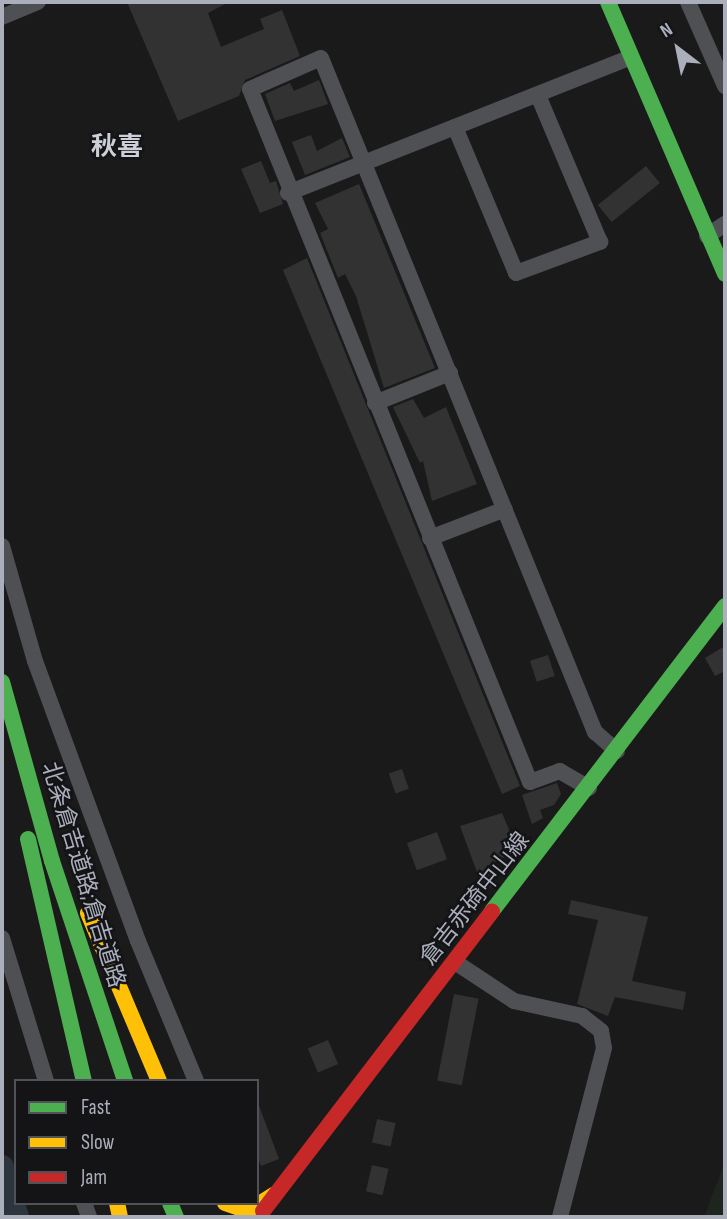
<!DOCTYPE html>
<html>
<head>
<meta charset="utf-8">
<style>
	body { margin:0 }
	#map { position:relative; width:727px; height:1219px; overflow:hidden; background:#1a1a1b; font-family:"Sofia Sans Condensed","Noto Sans JP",sans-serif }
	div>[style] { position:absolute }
	.green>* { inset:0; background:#1e251f }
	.river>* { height:24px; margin:-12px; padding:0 12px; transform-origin:12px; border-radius:12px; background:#2c353e }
	.building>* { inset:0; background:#323233; transform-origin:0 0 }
	.street>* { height:16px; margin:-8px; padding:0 8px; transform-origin:8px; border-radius:8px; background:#4e5054 }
	.fast>* { height:16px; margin:-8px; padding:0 8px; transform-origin:8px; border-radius:8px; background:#4caf50 }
	.slow>* { height:16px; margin:-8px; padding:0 8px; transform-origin:8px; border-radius:8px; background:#ffc107 }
	.jam>* { height:16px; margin:-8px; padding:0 8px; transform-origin:8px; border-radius:8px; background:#c62828 }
	span { translate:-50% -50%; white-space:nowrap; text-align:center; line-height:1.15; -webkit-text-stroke:5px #141417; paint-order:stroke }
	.street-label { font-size:23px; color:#abafbc }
	.quarter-label { font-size:26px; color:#cccfd8; font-weight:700 }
	.frame { position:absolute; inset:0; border:4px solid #abafbc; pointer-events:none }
	.legend { position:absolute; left:14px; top:1079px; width:245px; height:126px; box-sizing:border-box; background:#141417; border:2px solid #505259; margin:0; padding:9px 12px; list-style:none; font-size:21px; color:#abafbc }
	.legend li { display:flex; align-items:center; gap:14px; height:35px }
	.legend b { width:35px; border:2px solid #505259 }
	.north { position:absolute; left:643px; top:14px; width:70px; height:70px; -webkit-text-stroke:5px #141417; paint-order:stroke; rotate:328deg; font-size:19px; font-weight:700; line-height:28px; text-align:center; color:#abafbc }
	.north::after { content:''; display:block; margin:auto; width:24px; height:32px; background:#abafbc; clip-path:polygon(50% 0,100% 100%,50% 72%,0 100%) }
</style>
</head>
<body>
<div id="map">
	<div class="green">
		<i style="clip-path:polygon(725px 1162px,725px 1217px,704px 1217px)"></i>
	</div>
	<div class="river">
		<i style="left:2px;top:1167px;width:52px;rotate:73.3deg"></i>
	</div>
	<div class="building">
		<i style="clip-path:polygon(127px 2px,229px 2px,208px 13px,221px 47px,264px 29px,260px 19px,282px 10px,300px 56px,245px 80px,239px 96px,178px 121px)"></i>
		<i style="clip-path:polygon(319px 80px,328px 104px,275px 121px,265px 94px,290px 83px,294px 91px)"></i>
		<i style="clip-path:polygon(311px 135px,317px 151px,342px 138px,350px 157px,305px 175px,292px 142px)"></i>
		<i style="clip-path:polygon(261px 161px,270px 183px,276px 181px,283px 204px,260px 213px,241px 169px)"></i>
		<i style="left:646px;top:166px;width:22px;height:62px;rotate:51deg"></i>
		<i style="clip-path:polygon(359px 184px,435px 368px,384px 388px,356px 296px,345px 274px,338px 278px,320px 233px,328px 229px,315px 203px)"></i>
		<i style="clip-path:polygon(307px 258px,520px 786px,502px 794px,283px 270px)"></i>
		<i style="clip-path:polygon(413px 399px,424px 418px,446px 407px,477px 484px,432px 501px,423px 461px,420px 463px,393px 407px)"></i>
		<i style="clip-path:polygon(725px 646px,725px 671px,715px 676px,705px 658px)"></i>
		<i style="left:548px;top:655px;width:22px;height:19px;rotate:72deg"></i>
		<i style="left:402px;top:769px;width:21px;height:14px;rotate:71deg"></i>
		<i style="clip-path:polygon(557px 783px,561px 794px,554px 805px,540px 810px,543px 818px,532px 824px,522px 795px)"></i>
		<i style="clip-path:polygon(502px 813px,518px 851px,487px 866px,494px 883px,485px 894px,460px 826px)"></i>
		<i style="left:437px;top:832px;width:29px;height:32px;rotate:70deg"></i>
		<i style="clip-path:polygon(571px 900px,648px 917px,632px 981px,686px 992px,683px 1010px,615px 997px,608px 1016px,577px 1004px,598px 920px,568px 914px)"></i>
		<i style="left:454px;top:994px;width:25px;height:88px;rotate:11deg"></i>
		<i style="left:328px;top:1040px;width:26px;height:22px;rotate:67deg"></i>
		<i style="clip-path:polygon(258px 1103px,279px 1159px,261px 1166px,257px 1156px)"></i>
		<i style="left:377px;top:1119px;width:19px;height:24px;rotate:12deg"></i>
		<i style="left:372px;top:1165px;width:17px;height:27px;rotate:13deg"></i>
	</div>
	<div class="street">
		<i style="left:688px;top:2px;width:92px;rotate:66.2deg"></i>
		<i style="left:2px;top:17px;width:39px;rotate:-23deg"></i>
		<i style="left:455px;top:127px;width:158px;rotate:67.3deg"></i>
		<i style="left:516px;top:273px;width:90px;rotate:-20.3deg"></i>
		<i style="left:600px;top:242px;width:160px;rotate:-112.9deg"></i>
		<i style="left:288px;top:193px;width:369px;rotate:-21.6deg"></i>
		<i style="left:707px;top:236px;width:22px;rotate:-34deg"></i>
		<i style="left:375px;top:403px;width:81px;rotate:-21.8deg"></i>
		<i style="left:430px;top:538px;width:80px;rotate:-21.1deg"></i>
		<i style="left:2px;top:546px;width:120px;rotate:74deg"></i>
		<i style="left:35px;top:661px;width:298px;rotate:69.8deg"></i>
		<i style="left:138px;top:941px;width:152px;rotate:67.5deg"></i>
		<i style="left:589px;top:788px;width:34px;rotate:-150deg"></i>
		<i style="left:560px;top:771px;width:32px;rotate:160deg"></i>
		<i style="left:530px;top:782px;width:747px;rotate:-112deg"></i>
		<i style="left:250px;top:89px;width:77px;rotate:-23.6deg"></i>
		<i style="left:321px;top:58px;width:728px;rotate:67.88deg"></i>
		<i style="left:595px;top:732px;width:29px;rotate:41deg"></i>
		<i style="left:2px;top:938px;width:150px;rotate:72.9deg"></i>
		<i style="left:455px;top:962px;width:71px;rotate:33.5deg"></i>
		<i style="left:514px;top:1001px;width:70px;rotate:12.4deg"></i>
		<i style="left:582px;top:1016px;width:24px;rotate:38deg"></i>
		<i style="left:601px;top:1031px;width:17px;rotate:80deg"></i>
		<i style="left:604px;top:1048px;width:175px;rotate:104.6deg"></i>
		<i style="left:84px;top:1203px;width:15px;rotate:70deg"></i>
	</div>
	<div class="fast">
		<i style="left:608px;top:2px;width:296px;rotate:66.7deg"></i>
		<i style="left:2px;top:682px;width:186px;rotate:74.4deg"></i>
		<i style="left:52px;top:861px;width:232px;rotate:71.6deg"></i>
		<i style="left:28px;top:839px;width:248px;rotate:77deg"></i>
		<i style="left:492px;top:911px;width:384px;rotate:-52.6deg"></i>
		<i style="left:170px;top:1203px;width:15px;rotate:67deg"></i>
	</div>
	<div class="slow">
		<i style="left:88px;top:913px;width:182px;rotate:67.1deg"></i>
		<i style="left:117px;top:1203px;width:14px;rotate:78deg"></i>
		<i style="left:225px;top:1203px;width:24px;rotate:19deg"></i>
		<i style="left:248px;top:1211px;width:31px;rotate:-32deg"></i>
	</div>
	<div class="jam">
		<i style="left:263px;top:1211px;width:377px;rotate:-52.6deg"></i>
	</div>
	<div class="street-label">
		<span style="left:83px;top:875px;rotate:73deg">北条倉吉道路;倉吉道路</span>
		<span style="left:475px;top:899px;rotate:-52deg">倉吉赤碕中山線</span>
	</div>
	<div class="quarter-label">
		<span style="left:117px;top:148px">秋喜</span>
	</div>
	<div class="frame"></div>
	<ul class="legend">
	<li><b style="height:9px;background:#4caf50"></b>Fast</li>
	<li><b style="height:9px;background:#ffc107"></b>Slow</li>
	<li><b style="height:9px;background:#c62828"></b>Jam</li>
	</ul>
	<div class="north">N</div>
</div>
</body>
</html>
